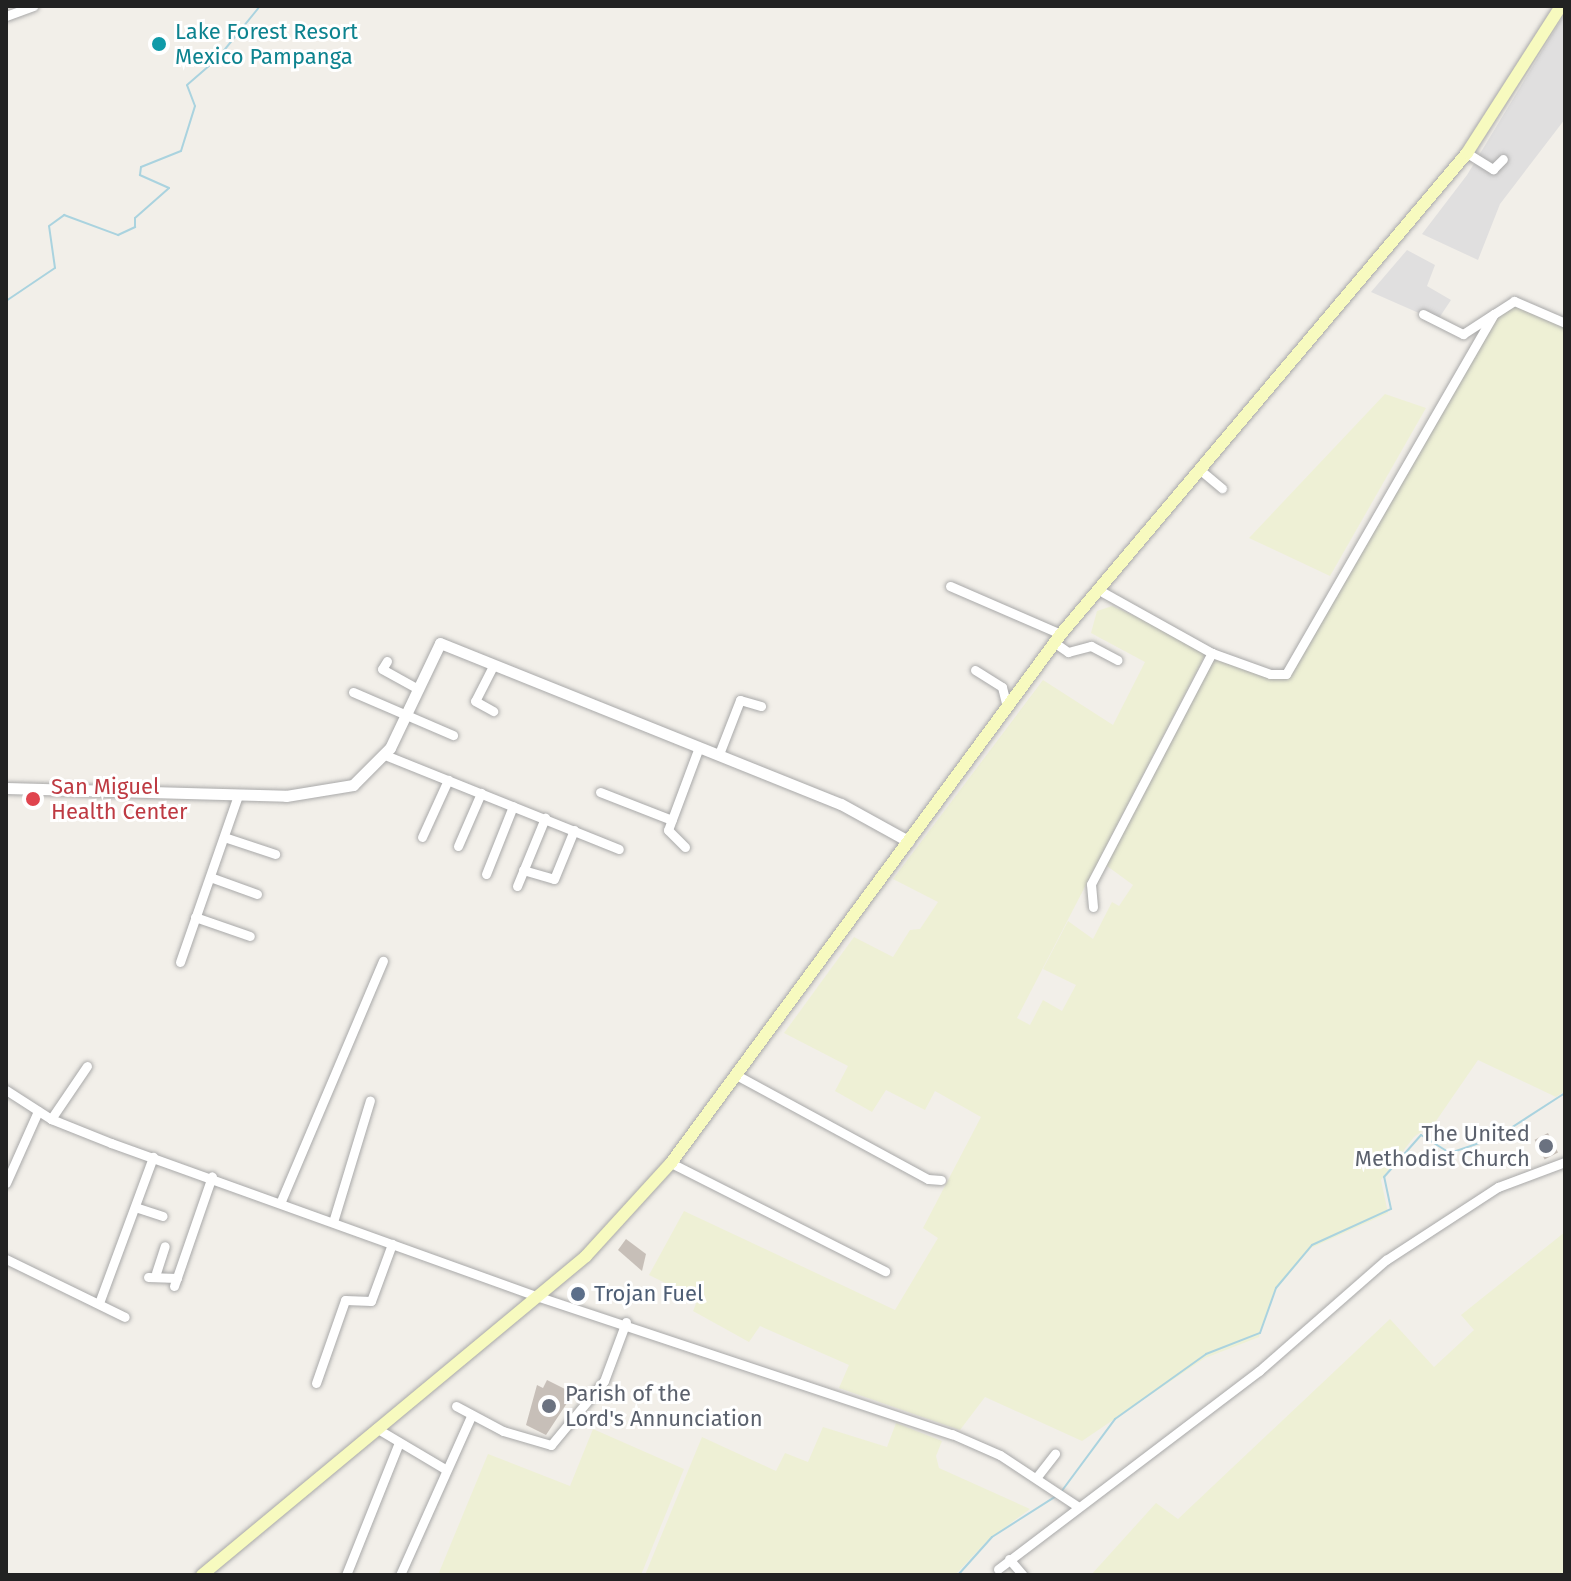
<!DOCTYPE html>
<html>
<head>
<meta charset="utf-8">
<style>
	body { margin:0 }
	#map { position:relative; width:1571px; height:1581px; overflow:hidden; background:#f2efe9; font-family:"Fira Sans",sans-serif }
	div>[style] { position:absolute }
	.residential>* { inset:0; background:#e0dfdf }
	.farmland>* { inset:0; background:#eef0d5 }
	.stream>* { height:2px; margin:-1px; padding:0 1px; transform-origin:1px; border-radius:1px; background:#aad3df }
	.building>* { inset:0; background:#c7bfb8; transform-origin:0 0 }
	.roads { filter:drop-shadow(0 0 2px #a9a9a9) drop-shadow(0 0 2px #a9a9a9) }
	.minor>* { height:9px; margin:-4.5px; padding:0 4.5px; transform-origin:4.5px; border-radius:4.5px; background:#fff }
	.tertiary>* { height:11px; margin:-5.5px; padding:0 5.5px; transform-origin:5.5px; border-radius:5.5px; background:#fff }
	.secondary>* { height:12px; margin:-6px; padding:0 6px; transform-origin:6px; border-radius:6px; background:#f7fabf }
	.dots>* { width:22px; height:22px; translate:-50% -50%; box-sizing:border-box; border:4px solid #fff; border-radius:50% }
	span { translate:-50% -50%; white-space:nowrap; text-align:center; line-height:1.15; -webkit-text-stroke:6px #fff; paint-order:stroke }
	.culture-label { font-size:22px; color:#0d838f }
	.left { translate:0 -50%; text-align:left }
	.health-label { font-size:22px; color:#be3a42 }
	.worship-label { font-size:22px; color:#5b616d }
	.right { translate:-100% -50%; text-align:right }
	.service-label { font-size:22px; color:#4e5e75 }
	.frame { position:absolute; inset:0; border:8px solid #222; pointer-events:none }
</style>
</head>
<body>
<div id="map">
	<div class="residential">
		<i style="clip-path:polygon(1565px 13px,1565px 119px,1500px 204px,1478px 260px,1422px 234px,1467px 175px)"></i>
		<i style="clip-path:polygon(1407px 250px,1435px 265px,1427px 286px,1451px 300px,1437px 321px,1371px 292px)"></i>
	</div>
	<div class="farmland">
		<i style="clip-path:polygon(1505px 302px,1565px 326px,1565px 1091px,1556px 1097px,1478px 1060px,1436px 1121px,1414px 1137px,1381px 1180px,1388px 1213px,1311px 1248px,1274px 1292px,1259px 1337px,1205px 1358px,1082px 1441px,985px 1397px,960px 1430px,839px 1388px,849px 1365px,760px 1326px,749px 1342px,693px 1311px,698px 1299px,649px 1275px,684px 1211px,895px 1310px,938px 1238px,923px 1228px,981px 1117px,935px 1091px,925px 1110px,886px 1090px,872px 1112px,835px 1091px,848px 1066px,784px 1033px,854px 937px,893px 957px,910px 930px,920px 929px,938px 902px,893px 879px,1043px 680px,1113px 725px,1145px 662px,1091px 633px,1097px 611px,1112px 606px,1201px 645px,1205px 655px,1017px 1018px,1030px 1025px,1043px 1000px,1062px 1011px,1076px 985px,1043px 969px,1068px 921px,1093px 939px,1112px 902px,1119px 906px,1133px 885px,1103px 863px,1213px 653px,1286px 678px)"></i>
		<i style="clip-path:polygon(1385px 394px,1426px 408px,1330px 576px,1249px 538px)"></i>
		<i style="clip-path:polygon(1565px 1232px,1565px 1575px,1091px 1575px,1156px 1503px,1178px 1519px,1390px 1319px,1434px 1367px,1474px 1330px,1461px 1315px)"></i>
		<i style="clip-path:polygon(896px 1423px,942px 1441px,936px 1456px,939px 1468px,1030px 1509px,988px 1540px,955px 1575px,645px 1575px,702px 1437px,776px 1471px,785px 1453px,808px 1462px,823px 1427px,887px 1447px)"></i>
		<i style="clip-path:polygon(593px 1429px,684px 1469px,641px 1575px,438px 1575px,488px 1454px,570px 1486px)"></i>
	</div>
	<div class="stream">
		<i style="left:6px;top:301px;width:59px;rotate:-34deg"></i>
		<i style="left:55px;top:268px;width:42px;rotate:-98.1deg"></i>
		<i style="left:49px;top:226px;width:19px;rotate:-36deg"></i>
		<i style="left:64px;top:215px;width:58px;rotate:20.3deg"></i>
		<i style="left:118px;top:235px;width:19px;rotate:-25deg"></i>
		<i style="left:135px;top:227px;width:9px;rotate:-90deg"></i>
		<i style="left:135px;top:218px;width:45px;rotate:-41.4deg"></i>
		<i style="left:169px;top:188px;width:32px;rotate:-156deg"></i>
		<i style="left:140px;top:175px;width:8px;rotate:-83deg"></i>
		<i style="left:141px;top:167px;width:43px;rotate:-21.8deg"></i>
		<i style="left:181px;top:151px;width:47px;rotate:-72.7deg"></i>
		<i style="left:195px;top:106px;width:22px;rotate:-111deg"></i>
		<i style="left:187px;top:85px;width:40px;rotate:-41deg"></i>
		<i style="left:217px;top:59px;width:68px;rotate:-50.9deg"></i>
		<i style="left:1061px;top:1492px;width:91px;rotate:-53.5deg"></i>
		<i style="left:1115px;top:1419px;width:112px;rotate:-35.5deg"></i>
		<i style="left:1206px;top:1354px;width:58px;rotate:-21.3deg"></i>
		<i style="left:1260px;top:1333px;width:48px;rotate:-70.4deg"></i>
		<i style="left:1276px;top:1288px;width:56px;rotate:-50.1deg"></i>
		<i style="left:1312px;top:1245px;width:87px;rotate:-24.5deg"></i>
		<i style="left:1391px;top:1209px;width:33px;rotate:-102deg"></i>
		<i style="left:1384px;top:1177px;width:56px;rotate:-48.6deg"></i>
		<i style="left:1421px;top:1135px;width:34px;rotate:32deg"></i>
		<i style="left:1450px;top:1153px;width:50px;rotate:-18.8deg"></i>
		<i style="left:1497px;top:1137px;width:81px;rotate:-32.9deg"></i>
		<i style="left:958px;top:1575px;width:51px;rotate:-48.2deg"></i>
		<i style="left:992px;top:1537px;width:76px;rotate:-32.6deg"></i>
	</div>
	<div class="building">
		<i style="left:1548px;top:1133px;width:22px;height:15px;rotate:63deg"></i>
		<i style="clip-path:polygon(626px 1239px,646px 1254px,642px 1271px,618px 1250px)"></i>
		<i style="clip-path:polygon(547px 1380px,567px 1390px,564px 1397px,569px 1400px,546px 1435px,526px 1425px,537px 1385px,543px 1388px)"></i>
	</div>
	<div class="roads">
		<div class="minor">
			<i style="left:6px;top:16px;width:29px;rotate:-20deg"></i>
			<i style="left:1467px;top:153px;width:31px;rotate:32deg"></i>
			<i style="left:1493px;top:169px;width:14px;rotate:-45deg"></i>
			<i style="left:1423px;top:314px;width:45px;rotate:26.6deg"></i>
			<i style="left:1463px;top:334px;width:37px;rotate:-33deg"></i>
			<i style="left:1199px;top:469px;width:30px;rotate:40deg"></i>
			<i style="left:950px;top:586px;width:121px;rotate:23.4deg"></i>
			<i style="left:1097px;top:589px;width:132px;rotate:29.1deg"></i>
			<i style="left:1212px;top:653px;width:62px;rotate:19.9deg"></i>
			<i style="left:1270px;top:674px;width:16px"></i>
			<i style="left:1286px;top:674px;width:416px;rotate:-60deg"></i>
			<i style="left:1494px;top:314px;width:24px;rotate:-33deg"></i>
			<i style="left:1514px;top:301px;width:56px;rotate:23.3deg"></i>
			<i style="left:1055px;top:643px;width:16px;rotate:35deg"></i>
			<i style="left:1068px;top:652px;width:24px;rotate:-15deg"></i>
			<i style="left:1091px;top:646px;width:30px;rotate:28deg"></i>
			<i style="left:387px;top:661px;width:9px;rotate:122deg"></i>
			<i style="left:382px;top:669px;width:39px;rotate:29deg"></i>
			<i style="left:493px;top:666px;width:39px;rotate:117deg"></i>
			<i style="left:475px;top:701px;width:21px;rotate:29deg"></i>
			<i style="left:975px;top:670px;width:32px;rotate:32deg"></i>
			<i style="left:1002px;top:687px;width:21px;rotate:76deg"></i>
			<i style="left:353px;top:692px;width:109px;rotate:23.3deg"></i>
			<i style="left:719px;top:754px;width:58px;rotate:-68.7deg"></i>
			<i style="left:740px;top:700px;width:22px;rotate:16deg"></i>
			<i style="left:385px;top:755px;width:252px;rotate:21.9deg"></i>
			<i style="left:600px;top:792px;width:77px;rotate:21.3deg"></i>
			<i style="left:224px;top:837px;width:54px;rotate:18.4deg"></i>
			<i style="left:422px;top:837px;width:63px;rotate:-65.5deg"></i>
			<i style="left:458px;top:846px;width:58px;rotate:-66.5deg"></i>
			<i style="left:685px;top:847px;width:24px;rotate:-135deg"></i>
			<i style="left:668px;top:830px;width:89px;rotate:-69.5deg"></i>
			<i style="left:523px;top:870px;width:32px;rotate:16deg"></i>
			<i style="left:554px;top:879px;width:53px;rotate:-67.8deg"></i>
			<i style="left:486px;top:874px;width:73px;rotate:-68.3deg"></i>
			<i style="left:210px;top:877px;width:50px;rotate:19.9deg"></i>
			<i style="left:517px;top:886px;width:74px;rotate:-67.6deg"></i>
			<i style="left:1093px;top:907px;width:23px;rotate:-95deg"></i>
			<i style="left:1091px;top:884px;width:261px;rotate:-62.4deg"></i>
			<i style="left:195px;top:917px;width:58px;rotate:19.1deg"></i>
			<i style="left:180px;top:962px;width:177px;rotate:-70.8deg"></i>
			<i style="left:740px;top:1077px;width:214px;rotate:28.5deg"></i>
			<i style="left:928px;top:1179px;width:13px;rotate:4deg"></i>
			<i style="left:6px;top:1090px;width:54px;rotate:32.8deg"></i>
			<i style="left:51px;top:1119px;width:65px;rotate:21.8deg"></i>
			<i style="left:111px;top:1143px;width:455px;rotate:19.8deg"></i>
			<i style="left:539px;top:1297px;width:435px;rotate:18.4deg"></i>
			<i style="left:952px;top:1434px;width:52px;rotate:23.6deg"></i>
			<i style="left:1000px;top:1455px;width:92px;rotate:33.5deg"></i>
			<i style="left:51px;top:1119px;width:64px;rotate:-55.8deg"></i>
			<i style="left:671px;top:1163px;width:240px;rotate:26.8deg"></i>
			<i style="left:6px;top:1183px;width:79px;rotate:-66deg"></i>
			<i style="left:281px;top:1201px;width:261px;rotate:-67deg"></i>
			<i style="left:135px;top:1207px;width:29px;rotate:18deg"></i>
			<i style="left:333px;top:1222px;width:127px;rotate:-73.1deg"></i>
			<i style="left:6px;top:1259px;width:132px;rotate:26deg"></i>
			<i style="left:156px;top:1273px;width:28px;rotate:-72deg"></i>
			<i style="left:148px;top:1277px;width:29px;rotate:2deg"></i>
			<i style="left:174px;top:1286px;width:116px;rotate:-70.9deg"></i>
			<i style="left:99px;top:1303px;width:156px;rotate:-69.7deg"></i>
			<i style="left:316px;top:1383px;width:88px;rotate:-70.7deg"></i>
			<i style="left:345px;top:1300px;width:26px;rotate:2deg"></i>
			<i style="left:371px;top:1301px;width:61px;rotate:-69.8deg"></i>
			<i style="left:456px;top:1406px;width:53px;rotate:28deg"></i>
			<i style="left:503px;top:1431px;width:50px;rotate:16.3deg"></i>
			<i style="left:551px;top:1445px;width:83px;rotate:-50.4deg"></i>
			<i style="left:604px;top:1381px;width:63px;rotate:-69.6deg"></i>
			<i style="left:376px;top:1428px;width:80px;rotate:30.7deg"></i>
			<i style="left:1036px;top:1478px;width:31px;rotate:-52deg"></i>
			<i style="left:1009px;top:1559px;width:21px;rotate:49deg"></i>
			<i style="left:998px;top:1569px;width:328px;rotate:-37.2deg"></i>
			<i style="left:1259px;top:1371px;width:169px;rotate:-41.2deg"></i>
			<i style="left:1386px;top:1260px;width:134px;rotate:-33.1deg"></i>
			<i style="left:1498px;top:1187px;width:72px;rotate:-20.5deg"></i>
			<i style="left:346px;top:1575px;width:140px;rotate:-68.2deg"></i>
			<i style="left:400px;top:1575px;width:174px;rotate:-65.9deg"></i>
		</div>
		<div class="tertiary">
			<i style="left:6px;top:788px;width:280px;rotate:1.6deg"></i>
			<i style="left:286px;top:796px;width:68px;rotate:-9.3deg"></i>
			<i style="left:353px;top:785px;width:52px;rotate:-45deg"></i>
			<i style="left:390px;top:748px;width:116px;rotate:-64.5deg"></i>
			<i style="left:440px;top:643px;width:432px;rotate:21.9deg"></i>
			<i style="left:841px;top:804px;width:77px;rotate:28.9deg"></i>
		</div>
		<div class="secondary">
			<i style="left:202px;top:1575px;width:499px;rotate:-39.7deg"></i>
			<i style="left:586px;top:1256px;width:126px;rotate:-47.6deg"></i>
			<i style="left:671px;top:1163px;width:657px;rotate:-53.6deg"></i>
			<i style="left:1061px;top:634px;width:629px;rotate:-49.83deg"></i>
			<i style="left:1467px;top:153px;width:174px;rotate:-57.4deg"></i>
		</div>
	</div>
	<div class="dots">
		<i style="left:159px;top:44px;background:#0f9aa8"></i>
		<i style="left:33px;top:799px;background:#e0444e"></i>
		<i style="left:1546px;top:1146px;background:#6b7280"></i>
		<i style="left:578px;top:1294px;background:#5c6f8a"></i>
		<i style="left:549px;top:1406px;background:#6b7280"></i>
	</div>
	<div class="culture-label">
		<span class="left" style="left:175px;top:44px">Lake Forest Resort<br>Mexico Pampanga</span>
	</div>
	<div class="health-label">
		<span class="left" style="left:51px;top:799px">San Miguel<br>Health Center</span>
	</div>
	<div class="worship-label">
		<span class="right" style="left:1530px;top:1146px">The United<br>Methodist Church</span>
		<span class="left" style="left:565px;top:1406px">Parish of the<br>Lord's Annunciation</span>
	</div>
	<div class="service-label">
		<span class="left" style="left:594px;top:1294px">Trojan Fuel</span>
	</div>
	<div class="frame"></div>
</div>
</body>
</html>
